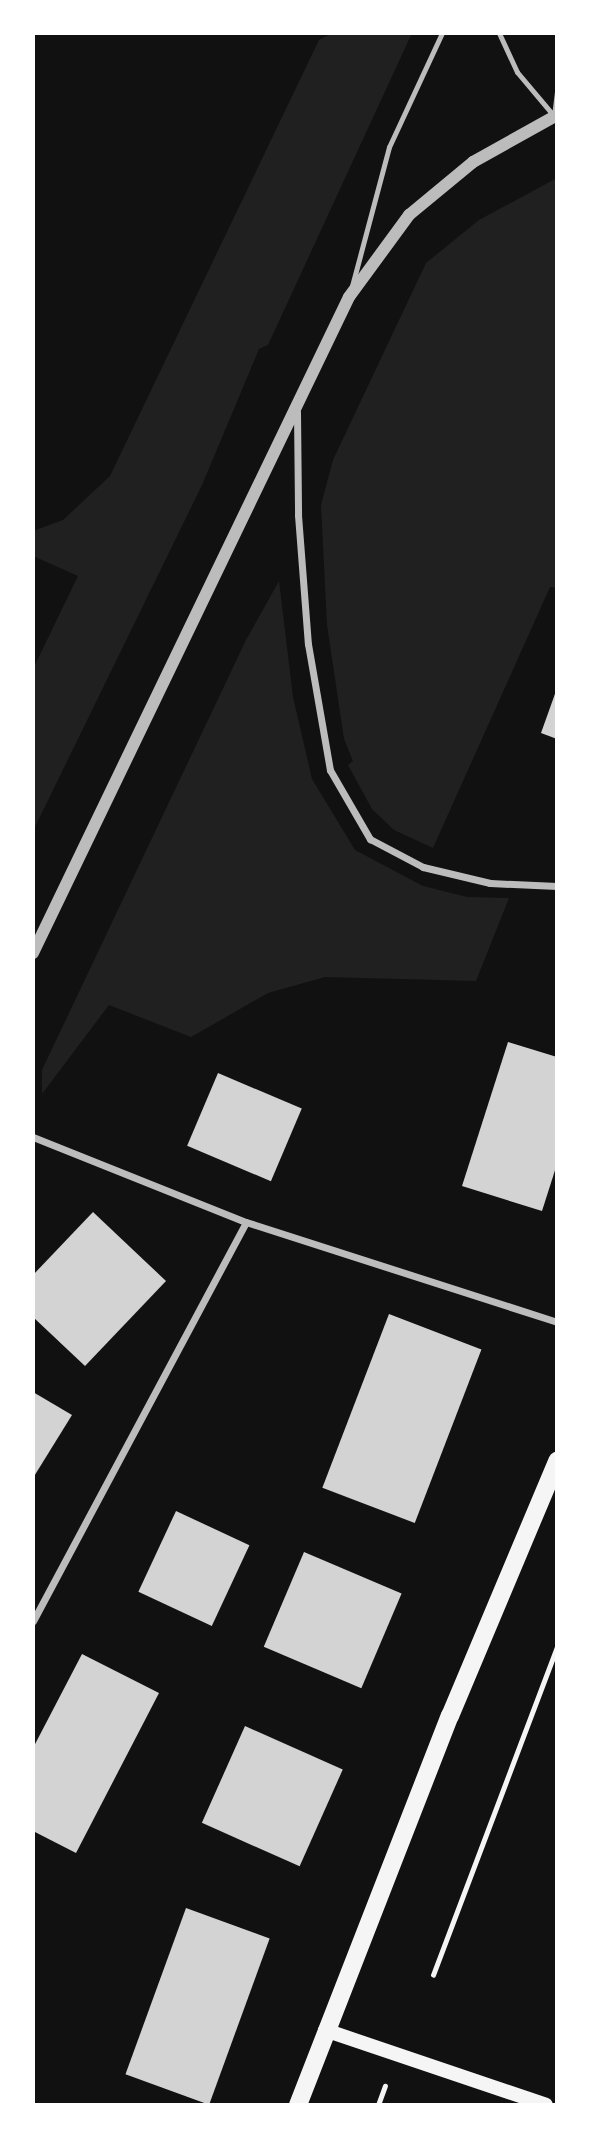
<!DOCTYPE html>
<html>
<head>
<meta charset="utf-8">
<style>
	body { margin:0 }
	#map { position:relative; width:590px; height:2138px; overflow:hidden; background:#111; font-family:"Exo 2",sans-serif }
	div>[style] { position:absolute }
	.green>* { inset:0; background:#202020 }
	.building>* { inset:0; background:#d3d3d3; transform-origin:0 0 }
	.path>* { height:4.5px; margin:-2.25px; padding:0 2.25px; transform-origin:2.25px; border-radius:2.25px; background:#f5f5f5 }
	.service>* { height:5px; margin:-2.5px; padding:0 2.5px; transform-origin:2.5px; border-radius:2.5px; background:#bcbcbc }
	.minor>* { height:7px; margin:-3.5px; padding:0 3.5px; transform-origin:3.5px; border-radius:3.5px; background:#bcbcbc }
	.tertiary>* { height:12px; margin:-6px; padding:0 6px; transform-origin:6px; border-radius:6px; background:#bcbcbc }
	.secondary>* { height:14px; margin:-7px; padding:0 7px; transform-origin:7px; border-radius:7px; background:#f5f5f5 }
	.primary>* { height:18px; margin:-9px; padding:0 9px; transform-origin:9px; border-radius:9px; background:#f5f5f5 }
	span { translate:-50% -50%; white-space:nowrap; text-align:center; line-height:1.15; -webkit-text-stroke:6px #fff; paint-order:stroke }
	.frame { position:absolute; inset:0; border:35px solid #fff; pointer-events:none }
</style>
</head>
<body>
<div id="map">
	<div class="green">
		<i style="clip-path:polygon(333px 33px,412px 33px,268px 345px,259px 349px,202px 485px,33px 831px,33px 669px,78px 576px,33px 556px,33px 531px,63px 520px,110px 476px,319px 40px)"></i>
		<i style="clip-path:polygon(557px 178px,557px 588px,550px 587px,433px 848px,394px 830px,372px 809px,348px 765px,353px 761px,344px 739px,327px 625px,321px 505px,333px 460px,426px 263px,479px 220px)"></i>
		<i style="clip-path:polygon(279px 581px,293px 697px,312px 779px,355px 850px,423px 886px,467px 897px,509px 898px,476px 981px,325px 977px,268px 993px,191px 1037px,109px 1005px,42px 1094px,42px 1070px,246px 640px)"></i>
	</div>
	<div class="building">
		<i style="clip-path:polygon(556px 691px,557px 691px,557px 739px,541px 733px)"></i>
		<i style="clip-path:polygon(508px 1042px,557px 1057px,557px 1164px,542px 1211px,462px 1186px)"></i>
		<i style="left:218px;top:1073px;width:91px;height:79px;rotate:23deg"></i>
		<i style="clip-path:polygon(93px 1212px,166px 1281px,85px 1366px,33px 1317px,33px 1275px)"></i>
		<i style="left:389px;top:1314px;width:99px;height:186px;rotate:21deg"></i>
		<i style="clip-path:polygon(33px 1392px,72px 1415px,33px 1478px)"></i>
		<i style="left:176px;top:1511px;width:81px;height:89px;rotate:25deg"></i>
		<i style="left:304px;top:1552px;width:106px;height:103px;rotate:23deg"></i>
		<i style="clip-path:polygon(82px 1654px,159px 1693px,76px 1853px,33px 1831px,33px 1748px)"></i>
		<i style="left:245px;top:1726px;width:107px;height:106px;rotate:24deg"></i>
		<i style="left:186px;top:1908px;width:89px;height:177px;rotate:20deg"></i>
	</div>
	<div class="path">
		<i style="left:433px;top:1975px;width:352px;rotate:-69.3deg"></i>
		<i style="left:378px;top:2105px;width:20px;rotate:-70deg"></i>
	</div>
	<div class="service">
		<i style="left:499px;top:33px;width:43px;rotate:65.2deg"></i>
		<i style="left:517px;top:72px;width:57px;rotate:49.9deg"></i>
		<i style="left:554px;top:116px;width:24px;rotate:-83deg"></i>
		<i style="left:352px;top:286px;width:144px;rotate:-75.1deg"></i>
		<i style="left:389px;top:147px;width:126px;rotate:-65.1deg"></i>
	</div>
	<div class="minor">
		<i style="left:297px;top:412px;width:103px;rotate:89.4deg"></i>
		<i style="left:298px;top:515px;width:129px;rotate:85.6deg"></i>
		<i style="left:308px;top:644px;width:128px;rotate:80.1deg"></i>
		<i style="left:330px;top:770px;width:80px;rotate:59.9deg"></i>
		<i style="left:370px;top:839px;width:60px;rotate:27.8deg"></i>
		<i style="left:423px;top:867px;width:69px;rotate:13.4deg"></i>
		<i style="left:490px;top:883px;width:67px;rotate:2.6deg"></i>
		<i style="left:33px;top:1137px;width:229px;rotate:21.8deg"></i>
		<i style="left:246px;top:1222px;width:327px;rotate:17.8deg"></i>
		<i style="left:33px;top:1621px;width:452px;rotate:-61.9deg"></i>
	</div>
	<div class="tertiary">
		<i style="left:33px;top:953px;width:728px;rotate:-64.28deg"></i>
		<i style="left:349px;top:297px;width:102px;rotate:-53.8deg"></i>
		<i style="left:409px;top:215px;width:83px;rotate:-39.6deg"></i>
		<i style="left:473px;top:162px;width:96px;rotate:-29.2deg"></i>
	</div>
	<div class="secondary">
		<i style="left:325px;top:2030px;width:233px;rotate:18.7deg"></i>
	</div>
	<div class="primary">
		<i style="left:298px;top:2105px;width:418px;rotate:-68.7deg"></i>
		<i style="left:450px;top:1716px;width:277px;rotate:-67.2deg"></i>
	</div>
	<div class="frame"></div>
</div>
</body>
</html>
